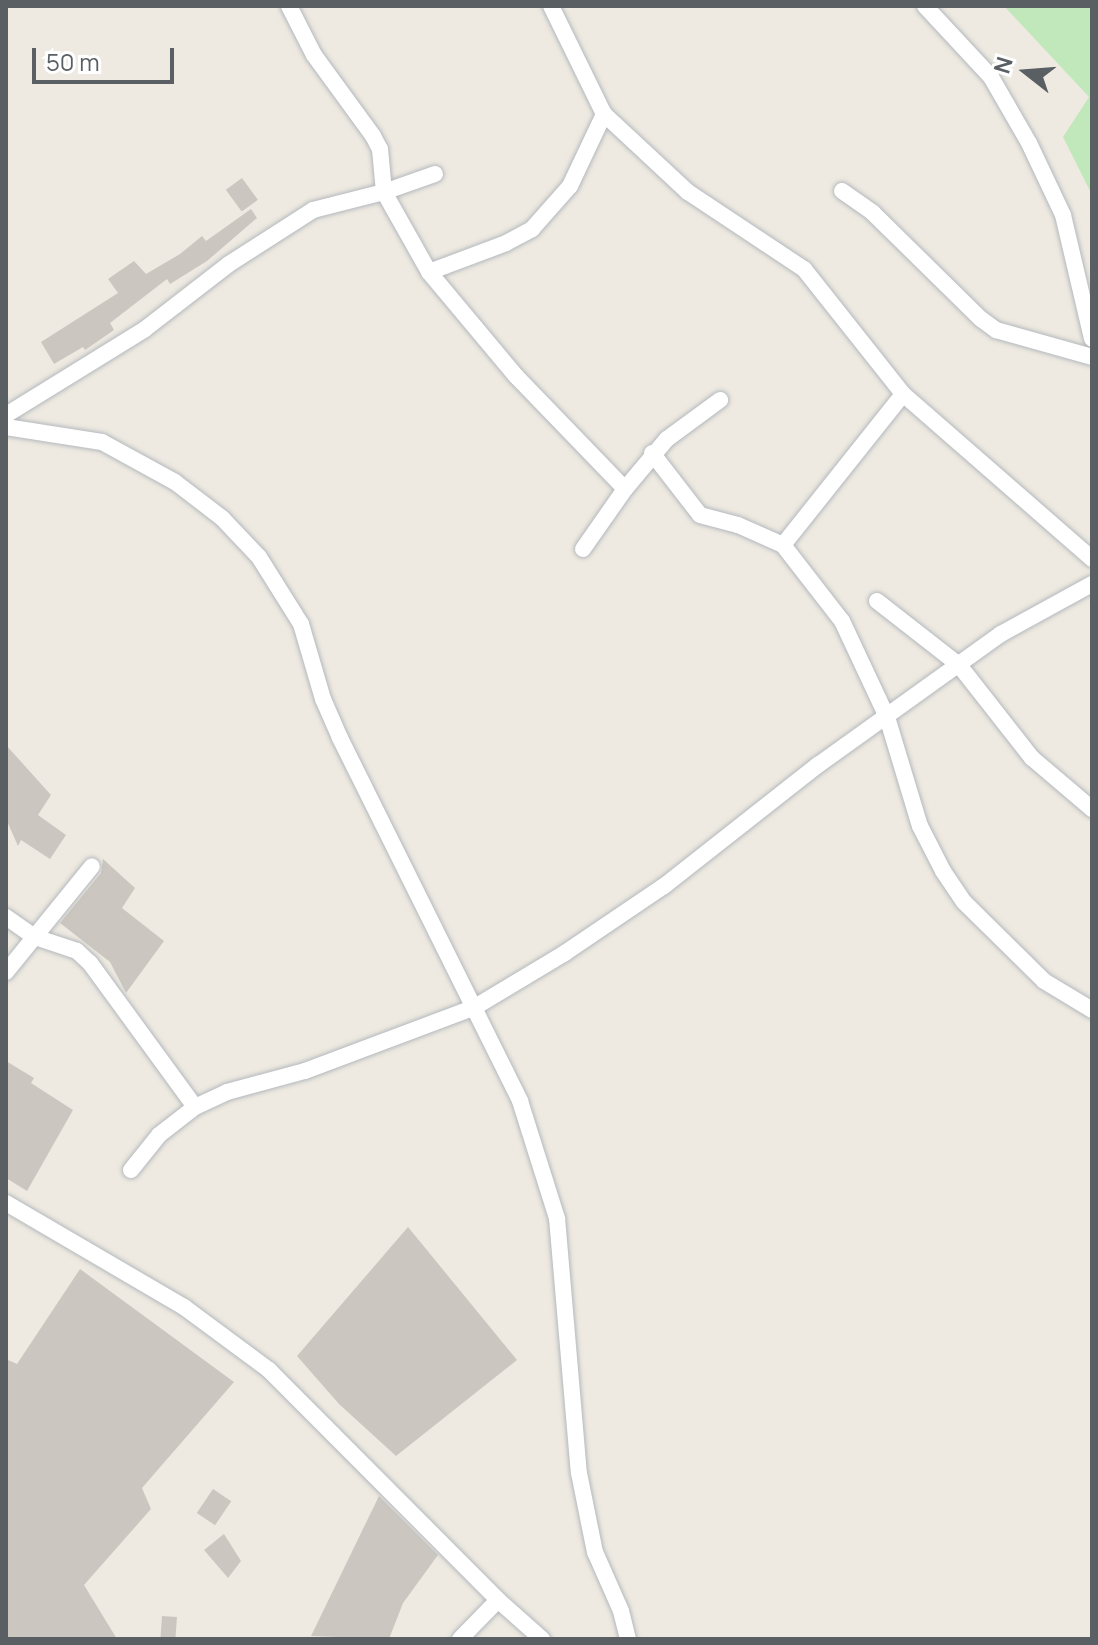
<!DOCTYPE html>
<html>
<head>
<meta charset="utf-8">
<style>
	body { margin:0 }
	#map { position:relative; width:1098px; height:1645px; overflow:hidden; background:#eeeae1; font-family:Manrope,sans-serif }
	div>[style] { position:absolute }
	.green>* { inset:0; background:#c0e8bb }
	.building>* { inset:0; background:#cbc7c0; transform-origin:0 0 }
	.roads { filter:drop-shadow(0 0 2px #b4b8bd) drop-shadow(0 0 2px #b4b8bd) }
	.minor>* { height:16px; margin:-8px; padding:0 8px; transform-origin:8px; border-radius:8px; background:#fff }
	span { translate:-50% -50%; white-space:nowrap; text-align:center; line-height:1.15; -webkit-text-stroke:6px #fff; paint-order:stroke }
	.frame { position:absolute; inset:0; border:8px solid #5a5f63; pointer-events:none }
	.north { position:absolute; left:986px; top:32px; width:80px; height:80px; -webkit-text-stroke:6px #fff; paint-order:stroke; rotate:287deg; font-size:22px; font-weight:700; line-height:32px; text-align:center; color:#5a5f63 }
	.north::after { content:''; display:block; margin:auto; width:28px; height:36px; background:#5a5f63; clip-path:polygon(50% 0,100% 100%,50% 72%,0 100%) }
	.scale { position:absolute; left:32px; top:48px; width:142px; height:36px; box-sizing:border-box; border:4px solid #5a5f63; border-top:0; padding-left:10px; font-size:24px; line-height:28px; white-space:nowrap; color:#5a5f63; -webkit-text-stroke:6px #fff; paint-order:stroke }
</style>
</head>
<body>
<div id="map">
	<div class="green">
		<i style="clip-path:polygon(1004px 6px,1092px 6px,1092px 195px,1063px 137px,1089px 97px)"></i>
	</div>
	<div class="building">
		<i style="left:242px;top:178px;width:27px;height:20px;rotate:54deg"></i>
		<i style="clip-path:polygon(251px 209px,257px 218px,207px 261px,170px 284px,167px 279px,110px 323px,114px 330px,85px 350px,83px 347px,54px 364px,41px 342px,118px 293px,108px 279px,134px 261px,146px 274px,180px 254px,202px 236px,206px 241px)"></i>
		<i style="clip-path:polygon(6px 745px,51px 795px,38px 815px,66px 835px,50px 859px,21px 840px,18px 846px,6px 819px)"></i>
		<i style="clip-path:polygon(103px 859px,135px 888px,122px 908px,164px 941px,126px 993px,110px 962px,60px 923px,101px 873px)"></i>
		<i style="clip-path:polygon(6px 1061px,34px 1078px,31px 1083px,73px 1110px,27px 1191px,6px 1178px)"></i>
		<i style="clip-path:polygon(408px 1227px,517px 1360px,396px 1456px,339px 1404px,297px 1356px)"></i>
		<i style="clip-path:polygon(80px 1269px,234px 1382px,142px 1488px,151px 1509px,84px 1585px,117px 1639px,6px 1639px,6px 1359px,17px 1364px)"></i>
		<i style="left:213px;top:1489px;width:22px;height:29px;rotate:34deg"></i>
		<i style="clip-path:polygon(379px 1496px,438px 1555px,403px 1603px,389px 1639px,311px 1636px)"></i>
		<i style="clip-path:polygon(224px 1534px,241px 1561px,228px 1578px,204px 1550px)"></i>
		<i style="left:162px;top:1616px;width:15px;height:23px;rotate:4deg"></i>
	</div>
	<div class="roads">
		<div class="minor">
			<i style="left:289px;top:6px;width:55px;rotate:63deg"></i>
			<i style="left:314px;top:55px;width:100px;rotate:53.9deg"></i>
			<i style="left:373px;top:136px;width:15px;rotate:62deg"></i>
			<i style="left:380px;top:149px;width:43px;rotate:84.7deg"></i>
			<i style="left:384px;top:192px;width:92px;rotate:60.6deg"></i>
			<i style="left:429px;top:272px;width:136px;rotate:50.1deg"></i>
			<i style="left:516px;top:376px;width:157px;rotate:46deg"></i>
			<i style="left:625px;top:489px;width:65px;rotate:-50deg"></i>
			<i style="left:667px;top:439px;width:66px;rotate:-36.3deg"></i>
			<i style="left:551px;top:6px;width:120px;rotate:63.9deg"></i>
			<i style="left:604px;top:114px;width:115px;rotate:42.9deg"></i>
			<i style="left:688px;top:192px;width:139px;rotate:33.6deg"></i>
			<i style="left:804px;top:269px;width:159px;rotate:51.6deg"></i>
			<i style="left:903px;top:394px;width:251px;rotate:41.1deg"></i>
			<i style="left:925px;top:6px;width:97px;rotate:47.1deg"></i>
			<i style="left:991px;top:77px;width:76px;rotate:60.1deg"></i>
			<i style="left:1029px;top:143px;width:80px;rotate:64.7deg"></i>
			<i style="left:1063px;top:215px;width:127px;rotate:76.8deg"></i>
			<i style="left:842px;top:191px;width:38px;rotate:35deg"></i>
			<i style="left:873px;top:213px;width:151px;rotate:44.5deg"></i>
			<i style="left:981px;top:319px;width:19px;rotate:36deg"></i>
			<i style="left:996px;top:330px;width:100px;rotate:15.7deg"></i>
			<i style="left:429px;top:272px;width:82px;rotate:-20.6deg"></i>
			<i style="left:506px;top:243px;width:30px;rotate:-28deg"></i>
			<i style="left:532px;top:229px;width:57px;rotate:-48.5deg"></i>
			<i style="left:570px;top:186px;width:80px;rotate:-64.7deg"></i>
			<i style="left:6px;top:415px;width:163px;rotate:-31.7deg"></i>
			<i style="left:145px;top:329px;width:106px;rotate:-37.7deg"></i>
			<i style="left:229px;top:264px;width:100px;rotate:-32.7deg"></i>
			<i style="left:313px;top:210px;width:73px;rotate:-14.2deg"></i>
			<i style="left:384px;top:192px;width:54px;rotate:-19.4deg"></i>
			<i style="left:6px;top:427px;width:97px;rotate:8.9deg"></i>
			<i style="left:102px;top:442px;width:83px;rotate:28.7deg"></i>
			<i style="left:175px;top:482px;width:59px;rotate:37.5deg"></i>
			<i style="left:222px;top:518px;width:54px;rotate:46.5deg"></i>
			<i style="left:259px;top:557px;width:79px;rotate:57.9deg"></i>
			<i style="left:301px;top:624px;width:78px;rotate:73.7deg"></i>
			<i style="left:323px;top:699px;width:43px;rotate:66.4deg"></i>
			<i style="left:340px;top:738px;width:405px;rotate:63.6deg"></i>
			<i style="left:520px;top:1101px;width:123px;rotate:72.5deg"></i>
			<i style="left:557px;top:1218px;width:256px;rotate:85.1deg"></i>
			<i style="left:579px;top:1473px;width:81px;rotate:78.6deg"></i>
			<i style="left:595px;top:1552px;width:64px;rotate:66.2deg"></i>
			<i style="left:621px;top:1611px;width:29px;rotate:76deg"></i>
			<i style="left:652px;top:453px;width:78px;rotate:52.3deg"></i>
			<i style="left:700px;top:515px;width:39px;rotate:15deg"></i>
			<i style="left:738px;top:525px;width:49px;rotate:24deg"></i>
			<i style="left:783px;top:545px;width:96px;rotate:52.2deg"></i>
			<i style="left:842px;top:621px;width:106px;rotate:64.9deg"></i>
			<i style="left:887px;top:717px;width:114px;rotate:73.2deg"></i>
			<i style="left:920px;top:826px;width:51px;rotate:62.9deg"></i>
			<i style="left:943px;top:871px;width:37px;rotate:56deg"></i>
			<i style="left:964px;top:902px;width:112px;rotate:44.6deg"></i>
			<i style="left:1044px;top:981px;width:56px;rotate:31.1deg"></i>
			<i style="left:783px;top:545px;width:193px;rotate:-51.5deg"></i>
			<i style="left:583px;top:549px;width:73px;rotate:-55deg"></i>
			<i style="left:877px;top:601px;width:104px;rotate:38deg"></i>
			<i style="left:959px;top:665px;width:118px;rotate:51.9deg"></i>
			<i style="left:1032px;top:758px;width:79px;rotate:40.4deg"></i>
			<i style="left:6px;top:917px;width:35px;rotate:35deg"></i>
			<i style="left:35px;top:937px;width:44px;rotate:18.4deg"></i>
			<i style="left:77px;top:951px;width:18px;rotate:43deg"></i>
			<i style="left:90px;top:963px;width:178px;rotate:53.9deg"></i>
			<i style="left:6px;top:972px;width:136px;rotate:-50.9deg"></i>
			<i style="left:131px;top:1170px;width:45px;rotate:-51.3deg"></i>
			<i style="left:159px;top:1135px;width:46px;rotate:-37.9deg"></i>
			<i style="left:195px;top:1107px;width:35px;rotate:-25deg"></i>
			<i style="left:227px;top:1092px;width:81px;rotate:-15.1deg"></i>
			<i style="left:305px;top:1071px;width:182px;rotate:-20.6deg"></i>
			<i style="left:475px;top:1007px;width:105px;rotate:-31deg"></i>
			<i style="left:565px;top:953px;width:120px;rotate:-34.1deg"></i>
			<i style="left:664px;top:886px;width:196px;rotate:-38.2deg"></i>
			<i style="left:818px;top:765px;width:225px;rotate:-35.6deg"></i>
			<i style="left:1001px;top:634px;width:104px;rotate:-28.8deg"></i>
			<i style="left:6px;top:1203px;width:206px;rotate:30.3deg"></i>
			<i style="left:184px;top:1307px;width:106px;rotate:36.5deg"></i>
			<i style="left:269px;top:1370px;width:325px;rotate:45.1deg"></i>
			<i style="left:498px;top:1600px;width:59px;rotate:41.6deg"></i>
			<i style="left:460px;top:1639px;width:54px;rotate:-45.7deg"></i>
		</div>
	</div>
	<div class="frame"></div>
	<div class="north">N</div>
	<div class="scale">50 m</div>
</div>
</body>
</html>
